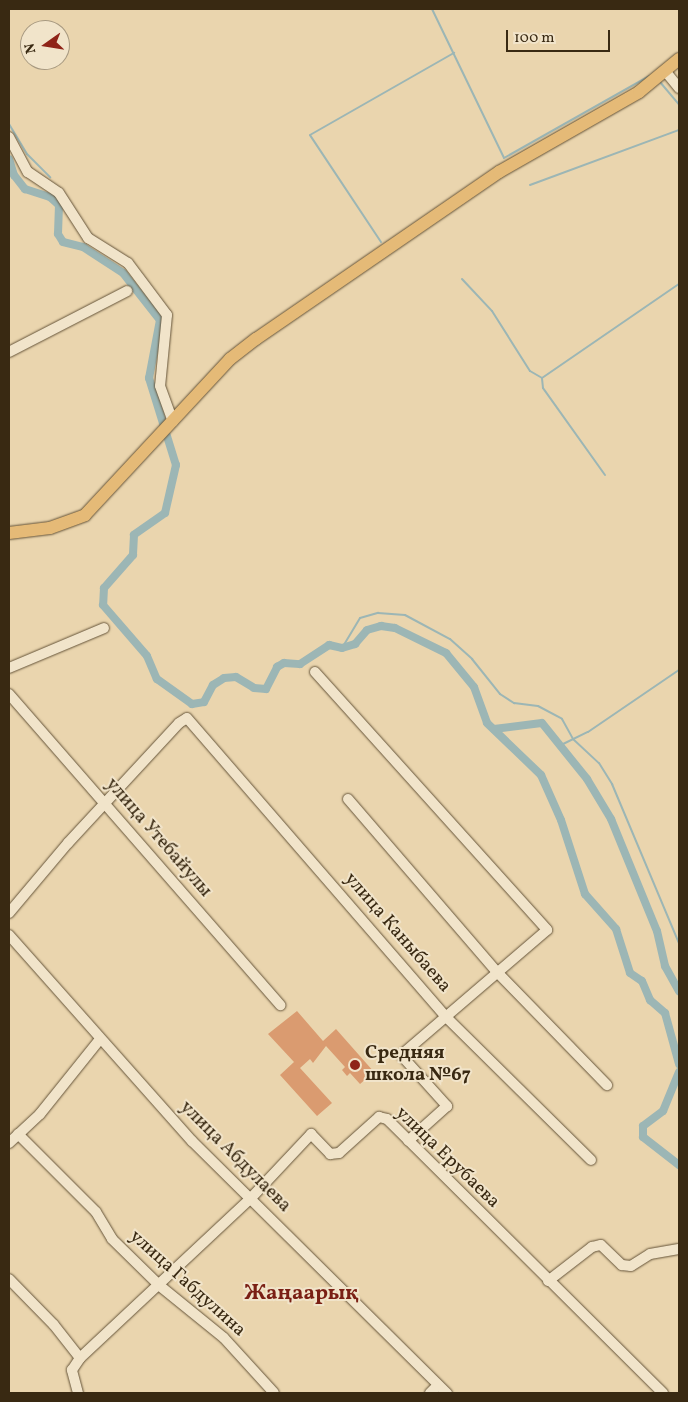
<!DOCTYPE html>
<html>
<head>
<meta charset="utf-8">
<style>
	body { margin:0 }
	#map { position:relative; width:688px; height:1402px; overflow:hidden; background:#ead5ae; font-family:Vollkorn,serif }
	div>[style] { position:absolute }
	.stream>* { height:2px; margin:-1px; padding:0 1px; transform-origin:1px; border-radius:1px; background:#9cb6b5 }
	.canal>* { height:8px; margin:-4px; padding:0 4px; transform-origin:4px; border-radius:4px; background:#9cb6b5 }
	.building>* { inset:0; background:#da9b70 }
	.roads { filter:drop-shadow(0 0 1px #655439) drop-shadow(0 0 1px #655439) }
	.minor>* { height:10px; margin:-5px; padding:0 5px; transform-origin:5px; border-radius:5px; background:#f1e4ca }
	.major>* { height:12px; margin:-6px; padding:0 6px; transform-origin:6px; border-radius:6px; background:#e5ba77 }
	.dots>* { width:14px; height:14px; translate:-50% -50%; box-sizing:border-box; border:2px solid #f1e4ca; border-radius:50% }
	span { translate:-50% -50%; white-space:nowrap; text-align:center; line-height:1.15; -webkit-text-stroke:4px #f1e4ca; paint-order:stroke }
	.street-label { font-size:19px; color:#392912 }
	.poi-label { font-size:19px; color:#392912; font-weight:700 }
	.left { translate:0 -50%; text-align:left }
	.quarter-label { font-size:21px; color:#7a1f14; font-weight:700 }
	.frame { position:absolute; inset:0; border:10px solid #392912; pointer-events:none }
	.north { position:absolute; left:20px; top:20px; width:50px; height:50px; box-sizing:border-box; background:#f1e4ca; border:1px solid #a79980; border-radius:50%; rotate:257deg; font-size:14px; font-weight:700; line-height:20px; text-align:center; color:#392912 }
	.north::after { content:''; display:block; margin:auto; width:18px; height:22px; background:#8f2418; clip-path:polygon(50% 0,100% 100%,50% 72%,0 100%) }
	.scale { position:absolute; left:506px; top:30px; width:104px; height:22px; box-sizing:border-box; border:2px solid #392912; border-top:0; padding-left:6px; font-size:15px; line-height:18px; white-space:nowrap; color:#392912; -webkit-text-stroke:4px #f1e4ca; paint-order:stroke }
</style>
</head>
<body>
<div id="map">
	<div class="stream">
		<i style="left:432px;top:9px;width:165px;rotate:64.2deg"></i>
		<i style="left:504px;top:158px;width:167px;rotate:-29.5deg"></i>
		<i style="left:660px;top:82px;width:30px;rotate:50deg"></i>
		<i style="left:9px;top:124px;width:35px;rotate:59deg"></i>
		<i style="left:27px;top:154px;width:33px;rotate:45deg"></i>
		<i style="left:530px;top:185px;width:159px;rotate:-20.3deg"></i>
		<i style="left:381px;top:242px;width:128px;rotate:-123.6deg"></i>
		<i style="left:310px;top:135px;width:166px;rotate:-29.7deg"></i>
		<i style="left:462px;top:279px;width:44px;rotate:46.8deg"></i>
		<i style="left:492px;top:311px;width:71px;rotate:57.7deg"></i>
		<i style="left:530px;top:371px;width:14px;rotate:30deg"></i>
		<i style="left:605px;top:475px;width:107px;rotate:-125.5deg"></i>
		<i style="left:543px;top:388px;width:10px;rotate:-96deg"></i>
		<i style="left:542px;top:378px;width:166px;rotate:-34.5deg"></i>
		<i style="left:342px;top:648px;width:35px;rotate:-59deg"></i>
		<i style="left:360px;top:618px;width:19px;rotate:-16deg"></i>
		<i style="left:378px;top:613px;width:27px;rotate:4deg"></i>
		<i style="left:405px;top:615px;width:51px;rotate:28.1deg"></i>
		<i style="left:450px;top:639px;width:30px;rotate:42deg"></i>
		<i style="left:472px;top:659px;width:45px;rotate:51.3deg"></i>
		<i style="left:500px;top:694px;width:17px;rotate:33deg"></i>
		<i style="left:514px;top:703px;width:24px;rotate:7deg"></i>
		<i style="left:538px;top:706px;width:27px;rotate:28deg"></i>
		<i style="left:562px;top:719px;width:23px;rotate:61deg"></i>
		<i style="left:573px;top:739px;width:35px;rotate:43deg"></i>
		<i style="left:599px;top:763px;width:25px;rotate:58deg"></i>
		<i style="left:612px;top:784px;width:173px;rotate:67.2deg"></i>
		<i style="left:559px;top:746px;width:32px;rotate:-26deg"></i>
		<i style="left:588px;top:732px;width:110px;rotate:-34.3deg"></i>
	</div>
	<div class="canal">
		<i style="left:9px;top:159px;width:17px;rotate:73deg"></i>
		<i style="left:14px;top:175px;width:18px;rotate:52deg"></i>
		<i style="left:25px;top:189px;width:26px;rotate:18deg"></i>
		<i style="left:50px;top:197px;width:12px;rotate:42deg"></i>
		<i style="left:59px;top:205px;width:29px;rotate:92deg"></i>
		<i style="left:58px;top:234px;width:9px;rotate:58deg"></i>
		<i style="left:63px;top:242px;width:21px;rotate:14deg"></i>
		<i style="left:83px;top:247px;width:48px;rotate:33deg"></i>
		<i style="left:123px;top:273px;width:60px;rotate:51.8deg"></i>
		<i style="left:160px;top:320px;width:59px;rotate:100.7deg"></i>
		<i style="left:149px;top:378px;width:91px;rotate:72.8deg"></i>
		<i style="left:176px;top:465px;width:49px;rotate:102.9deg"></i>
		<i style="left:165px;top:513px;width:38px;rotate:145deg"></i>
		<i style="left:134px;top:535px;width:20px;rotate:93deg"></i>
		<i style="left:133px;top:555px;width:44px;rotate:131.3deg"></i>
		<i style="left:104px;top:588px;width:17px;rotate:93deg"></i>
		<i style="left:103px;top:605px;width:67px;rotate:49.2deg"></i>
		<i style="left:147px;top:656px;width:25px;rotate:67deg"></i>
		<i style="left:157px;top:679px;width:43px;rotate:35.5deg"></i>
		<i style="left:192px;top:704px;width:12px;rotate:-9deg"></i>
		<i style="left:204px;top:702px;width:19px;rotate:-62deg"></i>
		<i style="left:213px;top:685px;width:13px;rotate:-32deg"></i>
		<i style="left:224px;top:678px;width:12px;rotate:-5deg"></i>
		<i style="left:236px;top:677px;width:21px;rotate:31deg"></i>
		<i style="left:254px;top:688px;width:12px;rotate:5deg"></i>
		<i style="left:266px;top:689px;width:25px;rotate:-63deg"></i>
		<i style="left:277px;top:667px;width:8px;rotate:-30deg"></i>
		<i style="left:284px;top:663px;width:16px;rotate:4deg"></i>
		<i style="left:300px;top:664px;width:35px;rotate:-33deg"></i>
		<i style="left:329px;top:645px;width:13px;rotate:13deg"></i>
		<i style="left:342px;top:648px;width:14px;rotate:-17deg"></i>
		<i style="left:355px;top:644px;width:18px;rotate:-49deg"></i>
		<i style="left:367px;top:630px;width:15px;rotate:-16deg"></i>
		<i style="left:381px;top:626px;width:14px;rotate:8deg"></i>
		<i style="left:395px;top:628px;width:57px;rotate:26.1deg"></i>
		<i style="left:446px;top:653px;width:44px;rotate:50.5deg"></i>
		<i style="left:474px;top:687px;width:38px;rotate:70deg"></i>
		<i style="left:487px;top:723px;width:75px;rotate:43.9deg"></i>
		<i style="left:541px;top:775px;width:49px;rotate:66deg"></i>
		<i style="left:561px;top:820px;width:78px;rotate:72deg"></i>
		<i style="left:585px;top:894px;width:47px;rotate:48.5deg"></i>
		<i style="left:616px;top:929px;width:46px;rotate:72.3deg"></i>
		<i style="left:630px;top:973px;width:14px;rotate:34deg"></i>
		<i style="left:642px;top:981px;width:21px;rotate:67deg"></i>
		<i style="left:650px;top:1000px;width:20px;rotate:41deg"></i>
		<i style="left:665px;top:1013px;width:53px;rotate:74.6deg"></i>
		<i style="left:494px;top:729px;width:48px;rotate:-7.1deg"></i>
		<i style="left:542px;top:723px;width:72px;rotate:51.2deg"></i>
		<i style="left:587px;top:779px;width:47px;rotate:59deg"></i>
		<i style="left:611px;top:819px;width:121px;rotate:67.7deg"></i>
		<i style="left:657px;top:931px;width:36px;rotate:77deg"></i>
		<i style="left:665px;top:966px;width:29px;rotate:61deg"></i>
		<i style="left:679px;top:1072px;width:42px;rotate:112.3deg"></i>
		<i style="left:663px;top:1111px;width:25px;rotate:143deg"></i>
		<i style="left:643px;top:1126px;width:11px;rotate:90deg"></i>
		<i style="left:643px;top:1137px;width:46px;rotate:37.9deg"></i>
	</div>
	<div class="building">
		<i style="clip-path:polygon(297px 1011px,323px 1041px,336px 1029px,374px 1072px,360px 1084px,350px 1073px,347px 1076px,342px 1070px,345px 1067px,326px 1046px,313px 1063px,310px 1059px,300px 1068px,332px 1103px,317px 1116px,280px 1075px,294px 1062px,268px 1034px)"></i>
	</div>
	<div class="roads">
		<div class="minor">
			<i style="left:666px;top:72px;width:21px;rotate:51deg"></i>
			<i style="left:9px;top:137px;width:40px;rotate:62deg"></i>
			<i style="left:28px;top:172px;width:37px;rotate:34deg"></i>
			<i style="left:59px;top:193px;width:54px;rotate:57.2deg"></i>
			<i style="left:88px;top:238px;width:47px;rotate:32deg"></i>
			<i style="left:128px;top:263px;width:65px;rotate:53.1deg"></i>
			<i style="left:167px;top:315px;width:71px;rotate:95.6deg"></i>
			<i style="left:160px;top:386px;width:38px;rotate:70deg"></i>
			<i style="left:9px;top:352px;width:133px;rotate:-27.3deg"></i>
			<i style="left:9px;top:668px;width:103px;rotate:-22.8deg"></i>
			<i style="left:315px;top:672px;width:347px;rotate:48deg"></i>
			<i style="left:547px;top:930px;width:192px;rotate:139.4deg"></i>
			<i style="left:401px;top:1055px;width:69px;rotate:48deg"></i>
			<i style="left:447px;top:1106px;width:52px;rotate:138.1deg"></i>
			<i style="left:9px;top:694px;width:413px;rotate:48.9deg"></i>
			<i style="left:348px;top:799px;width:228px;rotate:49.3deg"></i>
			<i style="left:497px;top:972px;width:158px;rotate:45.8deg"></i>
			<i style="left:9px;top:913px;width:92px;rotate:-49.9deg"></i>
			<i style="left:68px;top:843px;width:163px;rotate:-47.2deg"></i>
			<i style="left:179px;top:723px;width:9px;rotate:-32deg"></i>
			<i style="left:187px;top:718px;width:394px;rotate:49.1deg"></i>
			<i style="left:445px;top:1016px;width:205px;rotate:44.6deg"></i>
			<i style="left:9px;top:935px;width:276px;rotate:48.4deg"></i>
			<i style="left:192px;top:1141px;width:359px;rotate:44.7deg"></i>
			<i style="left:18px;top:1134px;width:110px;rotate:45deg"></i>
			<i style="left:96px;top:1212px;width:31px;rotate:59deg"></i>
			<i style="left:112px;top:1239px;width:67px;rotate:44.4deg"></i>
			<i style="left:160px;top:1286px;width:82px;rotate:39.1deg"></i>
			<i style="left:224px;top:1338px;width:74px;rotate:47.7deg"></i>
			<i style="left:9px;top:1143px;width:42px;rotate:-43.1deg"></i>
			<i style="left:40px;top:1114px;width:96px;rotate:-51.3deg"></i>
			<i style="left:9px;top:1279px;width:64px;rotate:45.6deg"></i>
			<i style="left:54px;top:1325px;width:42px;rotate:51.8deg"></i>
			<i style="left:548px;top:1281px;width:56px;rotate:-37.7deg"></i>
			<i style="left:592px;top:1247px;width:9px;rotate:-13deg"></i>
			<i style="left:601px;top:1245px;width:29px;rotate:44deg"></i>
			<i style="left:622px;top:1265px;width:9px;rotate:6deg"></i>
			<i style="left:631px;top:1266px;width:22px;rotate:-32deg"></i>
			<i style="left:650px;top:1254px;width:29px;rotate:-10deg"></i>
			<i style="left:78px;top:1393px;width:24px;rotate:-105deg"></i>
			<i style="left:72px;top:1370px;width:14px;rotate:-56deg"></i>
			<i style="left:80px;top:1358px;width:234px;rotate:-43.1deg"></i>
			<i style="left:251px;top:1198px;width:88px;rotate:-46.8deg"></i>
			<i style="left:311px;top:1134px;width:28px;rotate:46deg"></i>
			<i style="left:330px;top:1154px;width:9px;rotate:-6deg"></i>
			<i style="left:339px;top:1153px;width:54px;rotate:-42deg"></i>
			<i style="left:379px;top:1117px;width:8px;rotate:14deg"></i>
			<i style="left:387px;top:1119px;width:389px;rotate:44.8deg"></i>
			<i style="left:430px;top:1393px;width:11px;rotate:-45deg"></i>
		</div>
		<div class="major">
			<i style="left:9px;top:533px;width:41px;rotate:-7deg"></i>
			<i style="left:50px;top:528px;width:37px;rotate:-20deg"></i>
			<i style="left:85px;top:515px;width:213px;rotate:-47.1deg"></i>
			<i style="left:230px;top:359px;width:33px;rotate:-38deg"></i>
			<i style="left:256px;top:339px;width:295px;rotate:-34.5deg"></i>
			<i style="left:499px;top:172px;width:161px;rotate:-29.7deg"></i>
			<i style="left:639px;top:92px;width:52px;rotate:-39.5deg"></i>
		</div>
	</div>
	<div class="dots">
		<i style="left:355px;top:1065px;background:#8f2418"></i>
	</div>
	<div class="street-label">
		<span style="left:158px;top:838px;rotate:49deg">улица Утебайулы</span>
		<span style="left:397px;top:933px;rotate:49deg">улица Каныбаева</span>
		<span style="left:235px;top:1157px;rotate:45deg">улица Абдулаева</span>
		<span style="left:447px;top:1158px;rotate:44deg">улица Ерубаева</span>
		<span style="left:187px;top:1284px;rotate:42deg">улица Габдулина</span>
	</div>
	<div class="poi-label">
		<span class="left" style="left:365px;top:1065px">Средняя<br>школа №67</span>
	</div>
	<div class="quarter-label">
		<span style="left:301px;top:1294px">Жаңаарық</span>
	</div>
	<div class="frame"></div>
	<div class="north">N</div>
	<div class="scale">100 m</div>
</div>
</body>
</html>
